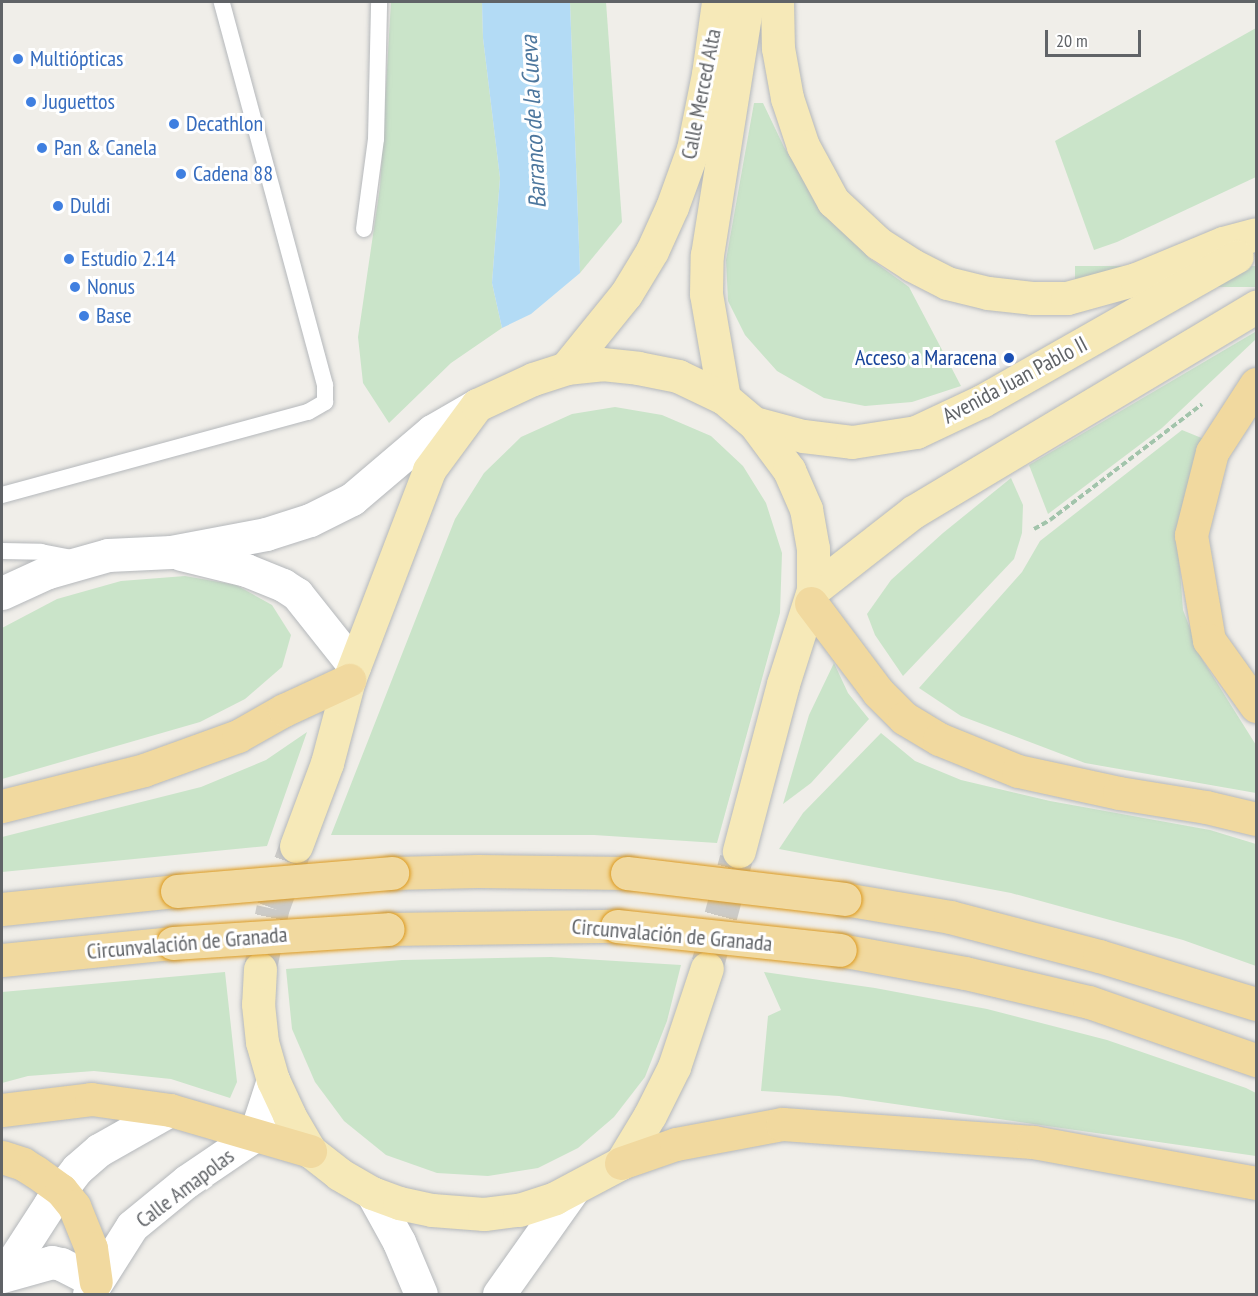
<!DOCTYPE html>
<html>
<head>
<meta charset="utf-8">
<style>
	body { margin:0 }
	#map { position:relative; width:1258px; height:1296px; overflow:hidden; background:#f0eee9; font-family:"PT Sans Narrow",sans-serif }
	div>[style] { position:absolute }
	.green>* { inset:0; background:#cae4c9; transform-origin:0 0 }
	.water>* { inset:0; background:#b3dbf5 }
	.primary-tunnel>* { height:33px; margin-top:-16.5px; transform-origin:0; background:repeating-linear-gradient(90deg,#cccbc8 0 33px,transparent 0 49px) }
	.path>* { height:4px; margin-top:-2px; transform-origin:0; background:repeating-linear-gradient(90deg,#a2c4ab 0 6px,transparent 0 9px) }
	.roads { filter:drop-shadow(0 0 2px #b5b8bb) drop-shadow(0 0 2px #b5b8bb) }
	.service>* { height:16px; margin:-8px; padding:0 8px; transform-origin:8px; border-radius:8px; background:#fff }
	.minor>* { height:33px; margin:-16.5px; padding:0 16.5px; transform-origin:16.5px; border-radius:16.5px; background:#fff }
	.tertiary>* { height:33px; margin:-16.5px; padding:0 16.5px; transform-origin:16.5px; border-radius:16.5px; background:#fff }
	.secondary>* { height:33px; margin:-16.5px; padding:0 16.5px; transform-origin:16.5px; border-radius:16.5px; background:#fff }
	.primary>* { height:33px; margin:-16.5px; padding:0 16.5px; transform-origin:16.5px; border-radius:16.5px; background:#f6e9b8 }
	.motorway>* { height:33px; margin:-16.5px; padding:0 16.5px; transform-origin:16.5px; border-radius:16.5px; background:#f1d99f }
	.bridges { filter:drop-shadow(0 0 2px #dc991d) drop-shadow(0 0 2px #dc991d) }
	.motorway-bridge>* { height:33px; margin:-16.5px; padding:0 16.5px; transform-origin:16.5px; border-radius:16.5px; background:#f1d99f }
	.dots>* { width:16px; height:16px; translate:-50% -50%; box-sizing:border-box; border:3px solid #fff; border-radius:50% }
	span { translate:-50% -50%; white-space:nowrap; text-align:center; line-height:1.15; -webkit-text-stroke:6px #fff; paint-order:stroke }
	.shop-label { font-size:22px; color:#366cbe }
	.left { translate:0 -50%; text-align:left }
	.street-label { font-size:22px; color:#606367 }
	.transit-label { font-size:22px; color:#164399 }
	.right { translate:-100% -50%; text-align:right }
	.water-label { font-size:24px; color:#4d779e; font-style:italic }
	.frame { position:absolute; inset:0; border:3px solid #606367; pointer-events:none }
	.scale { position:absolute; left:1045px; top:30px; width:96px; height:27px; box-sizing:border-box; border:3px solid #606367; border-top:0; padding-left:8px; font-size:18px; line-height:21px; white-space:nowrap; color:#606367; -webkit-text-stroke:4px #fff; paint-order:stroke }
</style>
</head>
<body>
<div id="map">
	<div class="green">
		<i style="clip-path:polygon(391px 2px,482px 2px,483px 38px,500px 178px,492px 283px,502px 328px,451px 363px,389px 423px,363px 383px,358px 337px,380px 187px)"></i>
		<i style="clip-path:polygon(570px 2px,606px 2px,622px 222px,580px 273px)"></i>
		<i style="clip-path:polygon(1256px 28px,1256px 177px,1117px 242px,1094px 250px,1055px 141px)"></i>
		<i style="clip-path:polygon(754px 103px,763px 103px,784px 147px,817px 199px,869px 258px,909px 287px,961px 386px,912px 402px,865px 406px,824px 398px,777px 371px,745px 335px,728px 301px,726px 260px)"></i>
		<i style="left:1256px;top:266px;width:21px;height:181px;rotate:90deg"></i>
		<i style="clip-path:polygon(1255px 332px,1256px 339px,1162px 428px,1048px 514px,1029px 465px)"></i>
		<i style="clip-path:polygon(615px 407px,662px 415px,711px 436px,743px 466px,766px 503px,782px 553px,780px 613px,717px 843px,594px 835px,331px 835px,455px 519px,484px 473px,521px 437px,572px 414px)"></i>
		<i style="clip-path:polygon(1182px 430px,1204px 439px,1179px 557px,1183px 610px,1202px 659px,1256px 745px,1256px 793px,1085px 763px,961px 716px,919px 688px,1022px 572px,1040px 541px)"></i>
		<i style="clip-path:polygon(1011px 478px,1023px 505px,1022px 533px,1014px 559px,903px 676px,875px 635px,867px 614px,891px 580px,943px 533px)"></i>
		<i style="clip-path:polygon(185px 576px,236px 585px,272px 605px,291px 635px,282px 667px,245px 699px,200px 722px,2px 779px,2px 628px,57px 599px,121px 581px)"></i>
		<i style="clip-path:polygon(834px 663px,848px 693px,869px 719px,811px 783px,783px 804px,809px 715px)"></i>
		<i style="clip-path:polygon(307px 732px,267px 846px,2px 872px,2px 837px,201px 787px,266px 760px)"></i>
		<i style="clip-path:polygon(881px 733px,915px 761px,961px 780px,1050px 801px,1210px 830px,1256px 844px,1256px 966px,1183px 940px,1011px 893px,779px 849px,803px 813px)"></i>
		<i style="clip-path:polygon(551px 957px,681px 965px,667px 1021px,645px 1077px,614px 1117px,578px 1148px,538px 1168px,488px 1176px,437px 1173px,386px 1155px,344px 1121px,315px 1082px,292px 1029px,286px 969px,402px 960px)"></i>
		<i style="clip-path:polygon(225px 972px,237px 1082px,230px 1098px,171px 1079px,94px 1071px,28px 1076px,2px 1083px,2px 992px)"></i>
		<i style="clip-path:polygon(764px 972px,875px 988px,987px 1009px,1107px 1040px,1246px 1088px,1256px 1093px,1256px 1156px,839px 1096px,761px 1091px,768px 1016px,781px 1010px)"></i>
	</div>
	<div class="water">
		<i style="clip-path:polygon(482px 2px,570px 2px,580px 273px,531px 314px,502px 328px,492px 283px,500px 178px,483px 38px)"></i>
	</div>
	<div class="primary-tunnel">
		<i style="left:708px;top:963px;width:108px;rotate:-74.9deg"></i>
		<i style="left:261px;top:965px;width:58px;rotate:-78.1deg"></i>
		<i style="left:273px;top:908px;width:66px;rotate:-69.6deg"></i>
	</div>
	<div class="path">
		<i style="left:1034px;top:529px;width:18px;rotate:-29deg"></i>
		<i style="left:1050px;top:520px;width:191px;rotate:-37.3deg"></i>
	</div>
	<div class="roads">
		<div class="service">
			<i style="left:364px;top:229px;width:91px;rotate:-82.4deg"></i>
			<i style="left:376px;top:139px;width:137px;rotate:-88.7deg"></i>
			<i style="left:2px;top:495px;width:317px;rotate:-15.2deg"></i>
			<i style="left:308px;top:412px;width:20px;rotate:-30deg"></i>
			<i style="left:325px;top:402px;width:17px;rotate:-90deg"></i>
			<i style="left:325px;top:385px;width:397px;rotate:-105.1deg"></i>
			<i style="left:2px;top:551px;width:39px;rotate:1deg"></i>
			<i style="left:41px;top:552px;width:33px;rotate:11deg"></i>
		</div>
		<div class="minor">
			<i style="left:181px;top:554px;width:67px;rotate:13.8deg"></i>
			<i style="left:246px;top:570px;width:40px;rotate:22deg"></i>
			<i style="left:283px;top:585px;width:17px;rotate:33deg"></i>
			<i style="left:297px;top:594px;width:92px;rotate:51.6deg"></i>
			<i style="left:2px;top:593px;width:51px;rotate:-24.5deg"></i>
			<i style="left:48px;top:572px;width:62px;rotate:-15.8deg"></i>
			<i style="left:108px;top:555px;width:63px;rotate:-2.7deg"></i>
			<i style="left:171px;top:552px;width:97px;rotate:-10.7deg"></i>
			<i style="left:266px;top:534px;width:46px;rotate:-17.7deg"></i>
			<i style="left:310px;top:520px;width:47px;rotate:-26.6deg"></i>
			<i style="left:352px;top:499px;width:105px;rotate:-40.4deg"></i>
			<i style="left:432px;top:431px;width:52px;rotate:-30deg"></i>
		</div>
		<div class="tertiary">
			<i style="left:4px;top:1275px;width:85px;rotate:-57.1deg"></i>
			<i style="left:50px;top:1204px;width:44px;rotate:-52.4deg"></i>
			<i style="left:77px;top:1169px;width:29px;rotate:-41deg"></i>
			<i style="left:99px;top:1150px;width:81px;rotate:-29.4deg"></i>
			<i style="left:2px;top:1276px;width:52px;rotate:-15.6deg"></i>
			<i style="left:52px;top:1262px;width:9px;rotate:13deg"></i>
			<i style="left:61px;top:1264px;width:39px;rotate:27deg"></i>
			<i style="left:89px;top:1294px;width:80px;rotate:-57.7deg"></i>
			<i style="left:132px;top:1226px;width:71px;rotate:-39.3deg"></i>
			<i style="left:187px;top:1181px;width:82px;rotate:-34.1deg"></i>
			<i style="left:255px;top:1135px;width:58px;rotate:-71.9deg"></i>
		</div>
		<div class="secondary">
			<i style="left:372px;top:1193px;width:56px;rotate:61.1deg"></i>
			<i style="left:399px;top:1242px;width:56px;rotate:67.1deg"></i>
			<i style="left:499px;top:1294px;width:126px;rotate:-54.7deg"></i>
		</div>
		<div class="primary">
			<i style="left:777px;top:2px;width:46px;rotate:88.8deg"></i>
			<i style="left:778px;top:48px;width:51px;rotate:79.8deg"></i>
			<i style="left:787px;top:98px;width:51px;rotate:71.6deg"></i>
			<i style="left:803px;top:146px;width:63px;rotate:61.4deg"></i>
			<i style="left:833px;top:201px;width:62px;rotate:43deg"></i>
			<i style="left:878px;top:243px;width:40px;rotate:32.9deg"></i>
			<i style="left:912px;top:265px;width:39px;rotate:27deg"></i>
			<i style="left:947px;top:283px;width:42px;rotate:13.7deg"></i>
			<i style="left:988px;top:293px;width:44px;rotate:6.5deg"></i>
			<i style="left:1032px;top:298px;width:35px"></i>
			<i style="left:1067px;top:298px;width:72px;rotate:-15.4deg"></i>
			<i style="left:1136px;top:279px;width:94px;rotate:-22.5deg"></i>
			<i style="left:1223px;top:243px;width:34px;rotate:-15deg"></i>
			<i style="left:566px;top:368px;width:95px;rotate:-51deg"></i>
			<i style="left:626px;top:294px;width:50px;rotate:-58.8deg"></i>
			<i style="left:652px;top:251px;width:48px;rotate:-65.6deg"></i>
			<i style="left:672px;top:207px;width:62px;rotate:-70.1deg"></i>
			<i style="left:693px;top:149px;width:76px;rotate:-78.7deg"></i>
			<i style="left:708px;top:74px;width:73px;rotate:-82.1deg"></i>
			<i style="left:724px;top:398px;width:106px;rotate:-99.8deg"></i>
			<i style="left:706px;top:294px;width:39px;rotate:-89deg"></i>
			<i style="left:707px;top:255px;width:256px;rotate:-81deg"></i>
			<i style="left:754px;top:423px;width:51px;rotate:14.9deg"></i>
			<i style="left:803px;top:436px;width:49px;rotate:7deg"></i>
			<i style="left:852px;top:442px;width:65px;rotate:-8.9deg"></i>
			<i style="left:916px;top:432px;width:73px;rotate:-25.2deg"></i>
			<i style="left:982px;top:401px;width:293px;rotate:-29.6deg"></i>
			<i style="left:813px;top:590px;width:127px;rotate:-38deg"></i>
			<i style="left:913px;top:512px;width:400px;rotate:-30.9deg"></i>
			<i style="left:296px;top:846px;width:89px;rotate:-69.5deg"></i>
			<i style="left:327px;top:763px;width:86px;rotate:-75.2deg"></i>
			<i style="left:349px;top:680px;width:225px;rotate:-69.1deg"></i>
			<i style="left:429px;top:470px;width:81px;rotate:-53.6deg"></i>
			<i style="left:477px;top:405px;width:62px;rotate:-24.9deg"></i>
			<i style="left:533px;top:379px;width:35px;rotate:-18deg"></i>
			<i style="left:566px;top:368px;width:36px;rotate:-6deg"></i>
			<i style="left:602px;top:364px;width:36px;rotate:6deg"></i>
			<i style="left:638px;top:368px;width:41px;rotate:11.3deg"></i>
			<i style="left:678px;top:376px;width:51px;rotate:25.6deg"></i>
			<i style="left:724px;top:398px;width:39px;rotate:40deg"></i>
			<i style="left:754px;top:423px;width:59px;rotate:53.3deg"></i>
			<i style="left:789px;top:470px;width:43px;rotate:66.4deg"></i>
			<i style="left:806px;top:509px;width:40px;rotate:80deg"></i>
			<i style="left:813px;top:548px;width:42px;rotate:90deg"></i>
			<i style="left:813px;top:590px;width:99px;rotate:107.7deg"></i>
			<i style="left:783px;top:684px;width:173px;rotate:104.8deg"></i>
			<i style="left:260px;top:969px;width:35px;rotate:93deg"></i>
			<i style="left:258px;top:1004px;width:38px;rotate:84deg"></i>
			<i style="left:262px;top:1042px;width:40px;rotate:74deg"></i>
			<i style="left:273px;top:1080px;width:38px;rotate:65deg"></i>
			<i style="left:289px;top:1115px;width:42px;rotate:59.7deg"></i>
			<i style="left:310px;top:1151px;width:37px;rotate:38deg"></i>
			<i style="left:339px;top:1174px;width:38px;rotate:30deg"></i>
			<i style="left:372px;top:1193px;width:29px;rotate:20deg"></i>
			<i style="left:399px;top:1203px;width:34px;rotate:12deg"></i>
			<i style="left:432px;top:1210px;width:52px;rotate:4.4deg"></i>
			<i style="left:484px;top:1214px;width:35px;rotate:-7deg"></i>
			<i style="left:519px;top:1210px;width:38px;rotate:-18deg"></i>
			<i style="left:555px;top:1198px;width:75px;rotate:-27.9deg"></i>
			<i style="left:621px;top:1163px;width:56px;rotate:-58.9deg"></i>
			<i style="left:650px;top:1115px;width:54px;rotate:-63.4deg"></i>
			<i style="left:674px;top:1067px;width:104px;rotate:-71.6deg"></i>
		</div>
		<div class="motorway">
			<i style="left:1256px;top:384px;width:81px;rotate:122.9deg"></i>
			<i style="left:1212px;top:452px;width:86px;rotate:104.2deg"></i>
			<i style="left:1191px;top:535px;width:107px;rotate:80.3deg"></i>
			<i style="left:1209px;top:640px;width:81px;rotate:54.5deg"></i>
			<i style="left:811px;top:603px;width:111px;rotate:53deg"></i>
			<i style="left:878px;top:692px;width:37px;rotate:45deg"></i>
			<i style="left:904px;top:718px;width:41px;rotate:31deg"></i>
			<i style="left:939px;top:739px;width:85px;rotate:22.1deg"></i>
			<i style="left:1018px;top:771px;width:103px;rotate:12.3deg"></i>
			<i style="left:1119px;top:793px;width:88px;rotate:9.1deg"></i>
			<i style="left:1206px;top:807px;width:51px;rotate:13.5deg"></i>
			<i style="left:2px;top:806px;width:146px;rotate:-14.2deg"></i>
			<i style="left:144px;top:770px;width:100px;rotate:-19.9deg"></i>
			<i style="left:238px;top:736px;width:53px;rotate:-29.5deg"></i>
			<i style="left:284px;top:710px;width:72px;rotate:-24.8deg"></i>
			<i style="left:392px;top:873px;width:86px;rotate:-1.3deg"></i>
			<i style="left:478px;top:871px;width:149px;rotate:0.8deg"></i>
			<i style="left:844px;top:899px;width:108px;rotate:9.6deg"></i>
			<i style="left:950px;top:917px;width:154px;rotate:14.7deg"></i>
			<i style="left:1099px;top:956px;width:164px;rotate:17deg"></i>
			<i style="left:2px;top:909px;width:176px;rotate:-5.9deg"></i>
			<i style="left:388px;top:929px;width:229px;rotate:-0.8deg"></i>
			<i style="left:840px;top:950px;width:127px;rotate:10.4deg"></i>
			<i style="left:965px;top:973px;width:127px;rotate:13.2deg"></i>
			<i style="left:1089px;top:1002px;width:177px;rotate:19.2deg"></i>
			<i style="left:2px;top:960px;width:172px;rotate:-5.7deg"></i>
			<i style="left:2px;top:1110px;width:90px;rotate:-7deg"></i>
			<i style="left:91px;top:1099px;width:80px;rotate:7.9deg"></i>
			<i style="left:170px;top:1110px;width:146px;rotate:16.3deg"></i>
			<i style="left:2px;top:1157px;width:22px;rotate:18deg"></i>
			<i style="left:23px;top:1164px;width:15px;rotate:32deg"></i>
			<i style="left:36px;top:1172px;width:31px;rotate:36deg"></i>
			<i style="left:61px;top:1190px;width:21px;rotate:51deg"></i>
			<i style="left:74px;top:1206px;width:45px;rotate:68deg"></i>
			<i style="left:91px;top:1248px;width:34px;rotate:82deg"></i>
			<i style="left:621px;top:1163px;width:58px;rotate:-19.1deg"></i>
			<i style="left:676px;top:1144px;width:108px;rotate:-10.7deg"></i>
			<i style="left:782px;top:1124px;width:252px;rotate:4.1deg"></i>
			<i style="left:1033px;top:1142px;width:227px;rotate:10.4deg"></i>
		</div>
	</div>
	<div class="bridges">
		<div class="motorway-bridge">
			<i style="left:627px;top:873px;width:219px;rotate:6.8deg"></i>
			<i style="left:177px;top:891px;width:216px;rotate:-4.8deg"></i>
			<i style="left:617px;top:926px;width:224px;rotate:6.1deg"></i>
			<i style="left:173px;top:943px;width:215px;rotate:-3.7deg"></i>
		</div>
	</div>
	<div class="dots">
		<i style="left:18px;top:59px;background:#3f7fe0"></i>
		<i style="left:31px;top:102px;background:#3f7fe0"></i>
		<i style="left:174px;top:124px;background:#3f7fe0"></i>
		<i style="left:42px;top:148px;background:#3f7fe0"></i>
		<i style="left:181px;top:174px;background:#3f7fe0"></i>
		<i style="left:58px;top:206px;background:#3f7fe0"></i>
		<i style="left:69px;top:259px;background:#3f7fe0"></i>
		<i style="left:75px;top:287px;background:#3f7fe0"></i>
		<i style="left:84px;top:316px;background:#3f7fe0"></i>
		<i style="left:1009px;top:358px;background:#1a4fb4"></i>
	</div>
	<div class="shop-label">
		<span class="left" style="left:30px;top:59px">Multiópticas</span>
		<span class="left" style="left:43px;top:102px">Juguettos</span>
		<span class="left" style="left:186px;top:124px">Decathlon</span>
		<span class="left" style="left:54px;top:148px">Pan &amp; Canela</span>
		<span class="left" style="left:193px;top:174px">Cadena 88</span>
		<span class="left" style="left:70px;top:206px">Duldi</span>
		<span class="left" style="left:81px;top:259px">Estudio 2.14</span>
		<span class="left" style="left:87px;top:287px">Nonus</span>
		<span class="left" style="left:96px;top:316px">Base</span>
	</div>
	<div class="street-label">
		<span style="left:701px;top:94px;rotate:-79deg">Calle Merced Alta</span>
		<span style="left:1015px;top:380px;rotate:-28deg">Avenida Juan Pablo II</span>
		<span style="left:672px;top:935px;rotate:5deg">Circunvalación de Granada</span>
		<span style="left:187px;top:943px;rotate:-5deg">Circunvalación de Granada</span>
		<span style="left:185px;top:1188px;rotate:-37deg">Calle Amapolas</span>
	</div>
	<div class="transit-label">
		<span class="right" style="left:997px;top:358px">Acceso a Maracena</span>
	</div>
	<div class="water-label">
		<span style="left:533px;top:122px;rotate:-93deg">Barranco de la Cueva</span>
	</div>
	<div class="frame"></div>
	<div class="scale">20 m</div>
</div>
</body>
</html>
